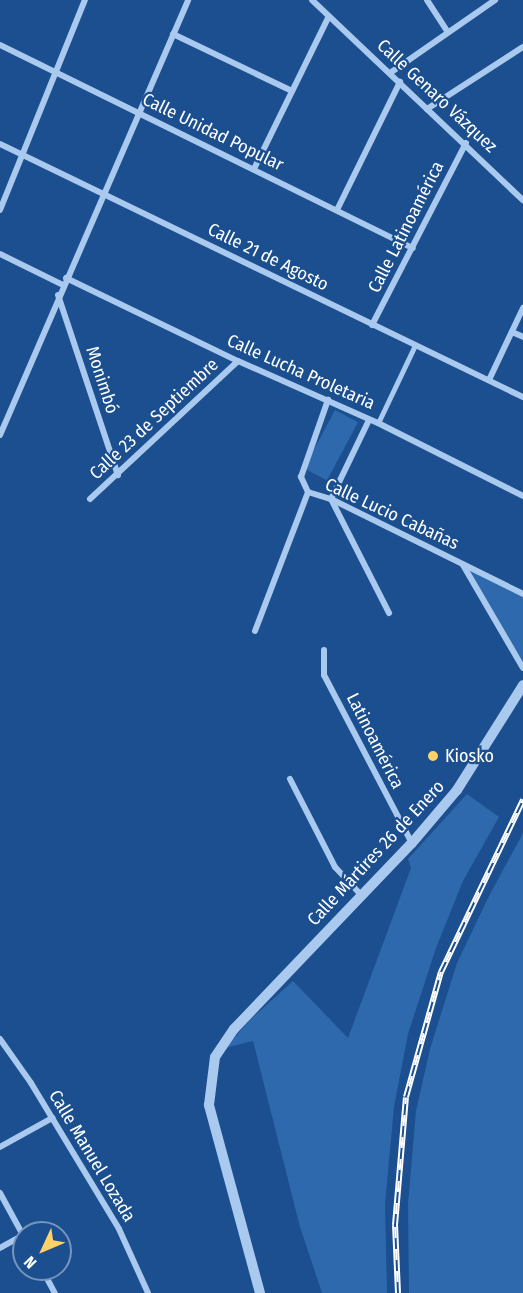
<!DOCTYPE html>
<html>
<head>
<meta charset="utf-8">
<style>
	body { margin:0 }
	#map { position:relative; width:523px; height:1293px; overflow:hidden; background:#1b4f8f; font-family:"Fira Sans Condensed",sans-serif }
	div>[style] { position:absolute }
	.green>* { inset:0; background:#2e69ad; transform-origin:0 0 }
	.pedestrian>* { height:5px; margin:-2.5px; padding:0 2.5px; transform-origin:2.5px; border-radius:2.5px; background:#a9c9ee }
	.minor>* { height:6px; margin:-3px; padding:0 3px; transform-origin:3px; border-radius:3px; background:#a9c9ee }
	.tertiary>* { height:10px; margin:-5px; padding:0 5px; transform-origin:5px; border-radius:5px; background:#a9c9ee }
	.rail>* { height:6px; margin-top:-3px; transform-origin:0; background:repeating-linear-gradient(90deg,#1b4f8f 0 11px,#fff 0 22px); box-sizing:border-box; border-block:2px solid #fff }
	.dots>* { width:16px; height:16px; translate:-50% -50%; box-sizing:border-box; border:3px solid #1b4f8f; border-radius:50% }
	span { translate:-50% -50%; white-space:nowrap; text-align:center; line-height:1.15; -webkit-text-stroke:4.5px #1b4f8f; paint-order:stroke }
	.street-label { font-size:18px; color:#fff }
	.poi-label { font-size:18px; color:#fff }
	.left { translate:0 -50%; text-align:left }
	.north { position:absolute; left:12px; top:1221px; width:60px; height:60px; box-sizing:border-box; background:#1b4f8f; border:2px solid #7695bc; border-radius:50%; rotate:226deg; font-size:16px; font-weight:700; line-height:24px; text-align:center; color:#fff }
	.north::after { content:''; display:block; margin:auto; width:21px; height:27px; background:#ffd166; clip-path:polygon(50% 0,100% 100%,50% 72%,0 100%) }
</style>
</head>
<body>
<div id="map">
	<div class="green">
		<i style="left:335px;top:410px;width:26px;height:66px;rotate:28deg"></i>
		<i style="clip-path:polygon(463px 564px,523px 594px,523px 668px)"></i>
		<i style="clip-path:polygon(467px 794px,499px 817px,463px 881px,436px 948px,408px 1034px,394px 1107px,385px 1204px,387px 1293px,322px 1293px,300px 1227px,253px 1041px,225px 1048px,251px 1019px,293px 981px,348px 1038px,411px 868px,408px 859px)"></i>
		<i style="clip-path:polygon(523px 833px,523px 1293px,409px 1293px,408px 1204px,416px 1111px,430px 1049px,457px 963px,489px 896px)"></i>
	</div>
	<div class="pedestrian">
		<i style="left:378px;top:423px;width:86px;rotate:-64.6deg"></i>
	</div>
	<div class="minor">
		<i style="left:312px;top:0;width:291px;rotate:43.5deg"></i>
		<i style="left:427px;top:0;width:38px;rotate:57deg"></i>
		<i style="left:173px;top:34px;width:132px;rotate:25.6deg"></i>
		<i style="left:0;top:45px;width:460px;rotate:26.2deg"></i>
		<i style="left:390px;top:73px;width:128px;rotate:-34.8deg"></i>
		<i style="left:427px;top:109px;width:114px;rotate:-32.9deg"></i>
		<i style="left:0;top:144px;width:581px;rotate:25.82deg"></i>
		<i style="left:254px;top:169px;width:170px;rotate:-63.9deg"></i>
		<i style="left:0;top:210px;width:227px;rotate:-68deg"></i>
		<i style="left:337px;top:210px;width:143px;rotate:-63.8deg"></i>
		<i style="left:0;top:254px;width:70px;rotate:26.2deg"></i>
		<i style="left:66px;top:278px;width:191px;rotate:25.8deg"></i>
		<i style="left:238px;top:361px;width:153px;rotate:23.9deg"></i>
		<i style="left:378px;top:423px;width:162px;rotate:26.7deg"></i>
		<i style="left:58px;top:295px;width:190px;rotate:71.6deg"></i>
		<i style="left:372px;top:325px;width:205px;rotate:-62.7deg"></i>
		<i style="left:512px;top:332px;width:12px;rotate:24deg"></i>
		<i style="left:489px;top:380px;width:80px;rotate:-64.7deg"></i>
		<i style="left:369px;top:420px;width:88px;rotate:115.7deg"></i>
		<i style="left:331px;top:499px;width:128px;rotate:63deg"></i>
		<i style="left:0;top:435px;width:474px;rotate:-66.6deg"></i>
		<i style="left:308px;top:492px;width:24px;rotate:17deg"></i>
		<i style="left:331px;top:499px;width:214px;rotate:26.3deg"></i>
		<i style="left:308px;top:492px;width:17px;rotate:-115deg"></i>
		<i style="left:301px;top:477px;width:82px;rotate:-70.7deg"></i>
		<i style="left:90px;top:499px;width:202px;rotate:-43deg"></i>
		<i style="left:463px;top:565px;width:119px;rotate:59.8deg"></i>
		<i style="left:255px;top:631px;width:149px;rotate:-69.1deg"></i>
		<i style="left:324px;top:650px;width:25px;rotate:90deg"></i>
		<i style="left:324px;top:675px;width:190px;rotate:62.4deg"></i>
		<i style="left:290px;top:779px;width:99px;rotate:62.9deg"></i>
		<i style="left:335px;top:867px;width:38px;rotate:47deg"></i>
		<i style="left:0;top:1039px;width:54px;rotate:54.8deg"></i>
		<i style="left:31px;top:1083px;width:170px;rotate:58.9deg"></i>
		<i style="left:119px;top:1229px;width:70px;rotate:65.6deg"></i>
		<i style="left:0;top:1147px;width:60px;rotate:-29.1deg"></i>
		<i style="left:0;top:1193px;width:50px;rotate:61.4deg"></i>
		<i style="left:0;top:1248px;width:26px;rotate:-29deg"></i>
		<i style="left:42px;top:1269px;width:27px;rotate:62deg"></i>
	</div>
	<div class="tertiary">
		<i style="left:260px;top:1293px;width:195px;rotate:-105.2deg"></i>
		<i style="left:209px;top:1105px;width:48px;rotate:-82.9deg"></i>
		<i style="left:215px;top:1057px;width:34px;rotate:-56deg"></i>
		<i style="left:234px;top:1029px;width:257px;rotate:-46.3deg"></i>
		<i style="left:412px;top:843px;width:70px;rotate:-49.7deg"></i>
		<i style="left:457px;top:790px;width:124px;rotate:-57.8deg"></i>
	</div>
	<div class="rail">
		<i style="left:398px;top:1293px;width:68px;rotate:-92.5deg"></i>
		<i style="left:395px;top:1225px;width:128px;rotate:-85.1deg"></i>
		<i style="left:406px;top:1097px;width:130px;rotate:-74.4deg"></i>
		<i style="left:441px;top:972px;width:191px;rotate:-64.5deg"></i>
	</div>
	<div class="dots">
		<i style="left:433px;top:756px;background:#ffd166"></i>
	</div>
	<div class="street-label">
		<span style="left:437px;top:96px;rotate:43deg">Calle Genaro Vázquez</span>
		<span style="left:213px;top:132px;rotate:26deg">Calle Unidad Popular</span>
		<span style="left:406px;top:227px;rotate:-63deg">Calle Latinoamérica</span>
		<span style="left:268px;top:257px;rotate:26deg">Calle 21 de Agosto</span>
		<span style="left:301px;top:372px;rotate:24deg">Calle Lucha Proletaria</span>
		<span style="left:102px;top:380px;rotate:72deg">Monimbó</span>
		<span style="left:154px;top:419px;rotate:-43deg">Calle 23 de Septiembre</span>
		<span style="left:392px;top:514px;rotate:25deg">Calle Lucio Cabañas</span>
		<span style="left:375px;top:741px;rotate:63deg">Latinoamérica</span>
		<span style="left:376px;top:853px;rotate:-47deg">Calle Mártires 26 de Enero</span>
		<span style="left:92px;top:1156px;rotate:59deg">Calle Manuel Lozada</span>
	</div>
	<div class="poi-label">
		<span class="left" style="left:445px;top:756px">Kiosko</span>
	</div>
	<div class="north">N</div>
</div>
</body>
</html>
